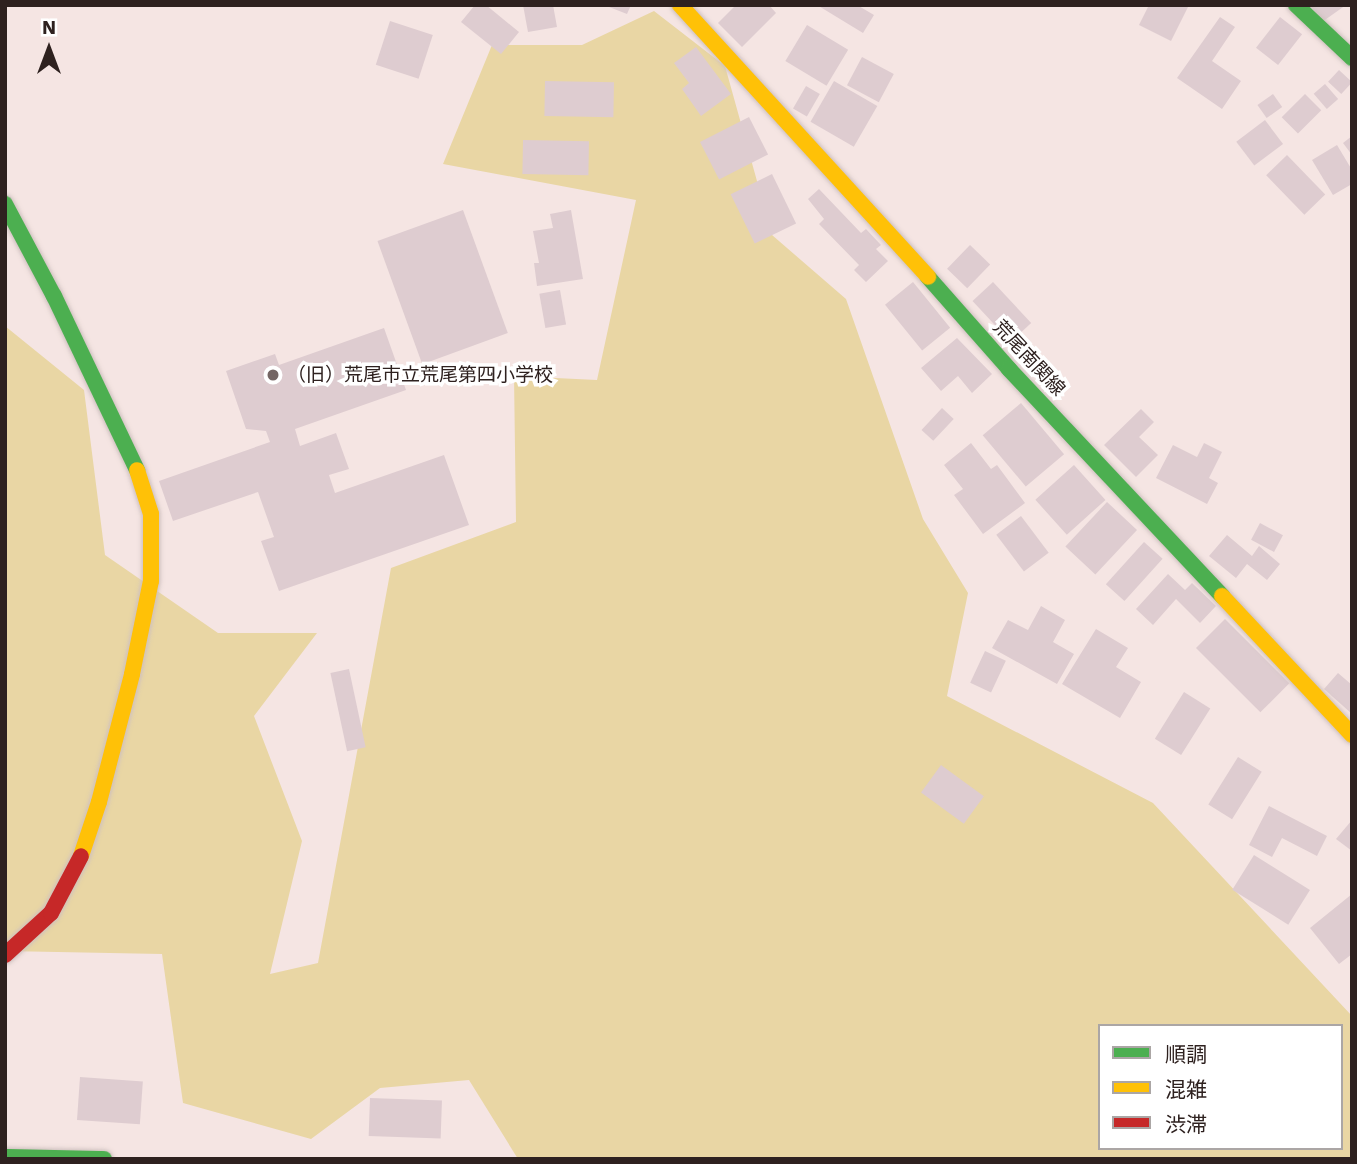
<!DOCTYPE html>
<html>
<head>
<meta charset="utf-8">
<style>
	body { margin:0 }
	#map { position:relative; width:1357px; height:1164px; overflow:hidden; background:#f5e5e3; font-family:"Work Sans","Noto Sans JP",sans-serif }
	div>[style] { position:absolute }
	.green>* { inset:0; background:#e9d6a4 }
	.building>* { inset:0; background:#deccd0; transform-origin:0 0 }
	.roads { filter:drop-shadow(0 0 2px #cec0be) drop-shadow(0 0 2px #cec0be) }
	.fast>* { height:16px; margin:-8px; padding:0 8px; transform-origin:8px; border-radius:8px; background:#4caf50 }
	.slow>* { height:16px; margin:-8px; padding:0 8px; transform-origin:8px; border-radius:8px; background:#ffc107 }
	.jam>* { height:16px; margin:-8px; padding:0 8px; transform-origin:8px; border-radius:8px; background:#c62828 }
	.dots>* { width:19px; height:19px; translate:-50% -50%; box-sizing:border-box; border:4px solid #fff; border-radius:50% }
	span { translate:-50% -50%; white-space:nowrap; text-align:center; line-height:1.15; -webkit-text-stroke:7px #fff; paint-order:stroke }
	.street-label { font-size:19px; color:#2e211f }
	.poi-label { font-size:19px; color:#2e211f }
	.left { translate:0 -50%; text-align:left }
	.frame { position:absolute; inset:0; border:7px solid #2e211f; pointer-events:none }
	.legend { position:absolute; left:1098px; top:1024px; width:245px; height:126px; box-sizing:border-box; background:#fff; border:2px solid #aba6a5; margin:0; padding:9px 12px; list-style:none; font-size:21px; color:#2e211f }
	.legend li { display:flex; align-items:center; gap:14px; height:35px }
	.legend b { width:35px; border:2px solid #aba6a5 }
	.north { position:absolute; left:14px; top:14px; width:70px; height:70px; -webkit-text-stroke:5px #fff; paint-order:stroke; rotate:0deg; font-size:19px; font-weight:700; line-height:28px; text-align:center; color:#2e211f }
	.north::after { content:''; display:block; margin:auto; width:24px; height:32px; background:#2e211f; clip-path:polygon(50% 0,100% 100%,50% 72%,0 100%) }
</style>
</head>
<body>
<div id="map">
	<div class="green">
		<i style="clip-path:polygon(evenodd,654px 11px,725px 66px,772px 235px,846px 299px,923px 519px,968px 593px,947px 696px,1153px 803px,1352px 1016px,1352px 1159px,518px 1159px,469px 1080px,380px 1088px,311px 1139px,183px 1103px,162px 954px,5px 951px,5px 326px,84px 390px,105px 555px,218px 633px,317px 633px,254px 716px,302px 841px,270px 974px,318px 963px,391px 568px,516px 522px,514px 376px,597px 380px,636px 200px,443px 164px,492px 45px,582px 45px,654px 11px,1100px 1026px,1341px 1026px,1341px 1148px,1100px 1148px,1100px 1026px)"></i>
	</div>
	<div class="building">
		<i style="clip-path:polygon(475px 5px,486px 5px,519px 32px,501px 54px,461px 22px)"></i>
		<i style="clip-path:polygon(523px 5px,553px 5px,557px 27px,528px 32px)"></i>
		<i style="clip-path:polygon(604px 5px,631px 5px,627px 14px)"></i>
		<i style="clip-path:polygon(736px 5px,769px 5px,776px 13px,742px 47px,718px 23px)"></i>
		<i style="clip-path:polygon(817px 5px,857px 5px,874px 15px,863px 33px)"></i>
		<i style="clip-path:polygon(1149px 5px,1189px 5px,1171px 41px,1139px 25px)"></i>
		<i style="clip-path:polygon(1310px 5px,1346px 5px,1322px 22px)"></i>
		<i style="clip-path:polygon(1220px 17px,1235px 27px,1212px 61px,1241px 81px,1222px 109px,1177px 78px)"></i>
		<i style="left:1280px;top:17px;width:28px;height:39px;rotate:38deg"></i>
		<i style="left:390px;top:21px;width:45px;height:46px;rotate:18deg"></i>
		<i style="left:807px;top:25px;width:48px;height:42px;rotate:31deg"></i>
		<i style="clip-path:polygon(696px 47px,731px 94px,701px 116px,682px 89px,689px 83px,674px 63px)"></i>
		<i style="left:862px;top:57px;width:36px;height:32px;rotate:28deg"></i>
		<i style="left:1339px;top:70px;width:18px;height:16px;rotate:43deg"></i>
		<i style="left:545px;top:81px;width:69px;height:35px;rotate:1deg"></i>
		<i style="left:834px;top:81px;width:50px;height:47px;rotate:30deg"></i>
		<i style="left:1325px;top:84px;width:20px;height:15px;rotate:49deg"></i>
		<i style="left:806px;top:86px;width:16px;height:26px;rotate:30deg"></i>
		<i style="left:1273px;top:94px;width:16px;height:19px;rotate:55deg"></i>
		<i style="left:1305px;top:94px;width:23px;height:33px;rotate:45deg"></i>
		<i style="left:749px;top:117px;width:42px;height:55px;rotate:63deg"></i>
		<i style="left:1265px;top:120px;width:30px;height:36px;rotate:53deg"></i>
		<i style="clip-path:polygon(1352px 136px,1352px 155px,1343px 143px)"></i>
		<i style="left:523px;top:140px;width:66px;height:34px;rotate:1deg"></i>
		<i style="clip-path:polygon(1337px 145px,1352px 170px,1352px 184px,1333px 195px,1312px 160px)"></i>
		<i style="left:1287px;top:155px;width:55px;height:29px;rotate:46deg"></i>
		<i style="left:772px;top:174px;width:55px;height:46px;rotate:64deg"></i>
		<i style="clip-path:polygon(819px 189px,861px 233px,866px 229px,881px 245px,876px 249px,888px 261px,866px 282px,854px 270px,859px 265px,819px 224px,824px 219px,808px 199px)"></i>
		<i style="left:463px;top:210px;width:131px;height:91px;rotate:70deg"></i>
		<i style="clip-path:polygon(571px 210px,583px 279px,537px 286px,534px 263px,539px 263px,533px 231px,553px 228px,550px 214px)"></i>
		<i style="left:970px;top:245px;width:28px;height:33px;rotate:44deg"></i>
		<i style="left:913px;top:282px;width:59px;height:36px;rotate:51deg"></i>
		<i style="left:993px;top:282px;width:56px;height:28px;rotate:47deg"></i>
		<i style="left:560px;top:290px;width:35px;height:21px;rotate:80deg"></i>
		<i style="clip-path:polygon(384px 328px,406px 390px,295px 429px,300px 446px,336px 433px,349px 469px,329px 475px,335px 493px,444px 455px,469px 525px,279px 591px,261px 541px,274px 537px,258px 492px,173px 521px,159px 481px,270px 442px,266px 431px,246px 429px,226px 371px,275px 354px,279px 365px)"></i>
		<i style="clip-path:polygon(957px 338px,992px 374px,972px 393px,958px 376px,941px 391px,921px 368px)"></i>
		<i style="left:1021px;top:403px;width:67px;height:50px;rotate:50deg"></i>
		<i style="left:942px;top:408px;width:16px;height:30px;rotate:43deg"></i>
		<i style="clip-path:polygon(1141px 409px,1154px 422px,1139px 437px,1158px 455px,1136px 477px,1104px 445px)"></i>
		<i style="clip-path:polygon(971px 443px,991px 469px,997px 465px,1025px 503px,983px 534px,954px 495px,963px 489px,944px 465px)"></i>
		<i style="clip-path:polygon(1204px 443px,1222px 452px,1209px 478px,1218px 483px,1207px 504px,1156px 478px,1173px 445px,1197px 457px)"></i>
		<i style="left:1074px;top:465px;width:47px;height:52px;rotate:48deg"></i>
		<i style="left:1107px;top:502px;width:41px;height:61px;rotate:43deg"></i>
		<i style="left:1021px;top:516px;width:46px;height:31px;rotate:53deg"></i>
		<i style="left:1260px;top:523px;width:26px;height:19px;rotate:28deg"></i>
		<i style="clip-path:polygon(1227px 535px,1252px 556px,1259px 546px,1280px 564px,1267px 580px,1247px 564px,1236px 578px,1209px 556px)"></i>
		<i style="left:1144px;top:542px;width:25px;height:57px;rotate:42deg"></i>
		<i style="clip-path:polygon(1168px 574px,1185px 590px,1192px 583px,1216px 606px,1200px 623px,1176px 599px,1153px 625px,1136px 609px)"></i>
		<i style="clip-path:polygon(1041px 606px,1065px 620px,1053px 642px,1074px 654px,1057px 684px,992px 648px,1008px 620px,1028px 630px)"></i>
		<i style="left:1225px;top:619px;width:91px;height:41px;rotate:45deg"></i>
		<i style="clip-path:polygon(1096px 629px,1128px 648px,1116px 667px,1141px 682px,1120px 718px,1062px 684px)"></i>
		<i style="left:985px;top:651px;width:23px;height:35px;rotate:25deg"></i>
		<i style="left:349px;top:669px;width:80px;height:19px;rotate:78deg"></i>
		<i style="clip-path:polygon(1338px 673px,1352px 685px,1352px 714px,1324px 689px)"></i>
		<i style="left:1184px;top:692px;width:31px;height:55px;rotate:32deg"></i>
		<i style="left:1238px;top:757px;width:28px;height:56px;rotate:32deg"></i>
		<i style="left:941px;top:765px;width:53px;height:34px;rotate:36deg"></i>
		<i style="clip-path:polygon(1269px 806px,1327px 836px,1317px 856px,1282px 838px,1272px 857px,1249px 845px)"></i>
		<i style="clip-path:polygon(1352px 820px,1352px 851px,1336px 839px)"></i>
		<i style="left:1254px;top:855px;width:66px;height:41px;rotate:32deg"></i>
		<i style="clip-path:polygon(1352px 894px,1352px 954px,1339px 964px,1310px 928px)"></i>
		<i style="left:80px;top:1077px;width:63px;height:43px;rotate:4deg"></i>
		<i style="left:370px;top:1098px;width:72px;height:38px;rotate:2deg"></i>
	</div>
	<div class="roads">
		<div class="fast">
			<i style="left:1296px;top:5px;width:77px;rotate:43.4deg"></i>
			<i style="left:5px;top:204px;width:104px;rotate:62deg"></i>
			<i style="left:54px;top:296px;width:193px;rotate:64.5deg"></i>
			<i style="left:928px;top:277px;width:123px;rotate:48.6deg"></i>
			<i style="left:1009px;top:369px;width:311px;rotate:46.8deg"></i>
			<i style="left:5px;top:1157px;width:99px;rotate:1.2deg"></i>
		</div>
		<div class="slow">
			<i style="left:680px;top:5px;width:368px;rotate:47.6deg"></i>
			<i style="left:1222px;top:596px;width:190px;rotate:46.9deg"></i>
			<i style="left:81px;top:856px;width:57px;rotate:-71.6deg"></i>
			<i style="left:99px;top:802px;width:132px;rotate:-75.5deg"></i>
			<i style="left:132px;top:674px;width:95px;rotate:-78.5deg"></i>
			<i style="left:151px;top:581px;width:67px;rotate:-90deg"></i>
			<i style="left:151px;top:514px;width:46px;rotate:-107.7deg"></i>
		</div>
		<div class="jam">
			<i style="left:5px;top:955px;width:62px;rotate:-42.4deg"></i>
			<i style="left:51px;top:913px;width:64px;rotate:-62.2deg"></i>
		</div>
	</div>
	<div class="dots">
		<i style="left:273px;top:375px;background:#746664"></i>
	</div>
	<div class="street-label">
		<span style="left:1029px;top:358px;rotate:47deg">荒尾南関線</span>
	</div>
	<div class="poi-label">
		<span class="left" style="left:287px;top:375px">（旧）荒尾市立荒尾第四小学校</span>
	</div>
	<div class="frame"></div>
	<ul class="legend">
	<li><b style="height:9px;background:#4caf50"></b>順調</li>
	<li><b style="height:9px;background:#ffc107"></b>混雑</li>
	<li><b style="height:9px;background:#c62828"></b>渋滞</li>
	</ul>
	<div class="north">N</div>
</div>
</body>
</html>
